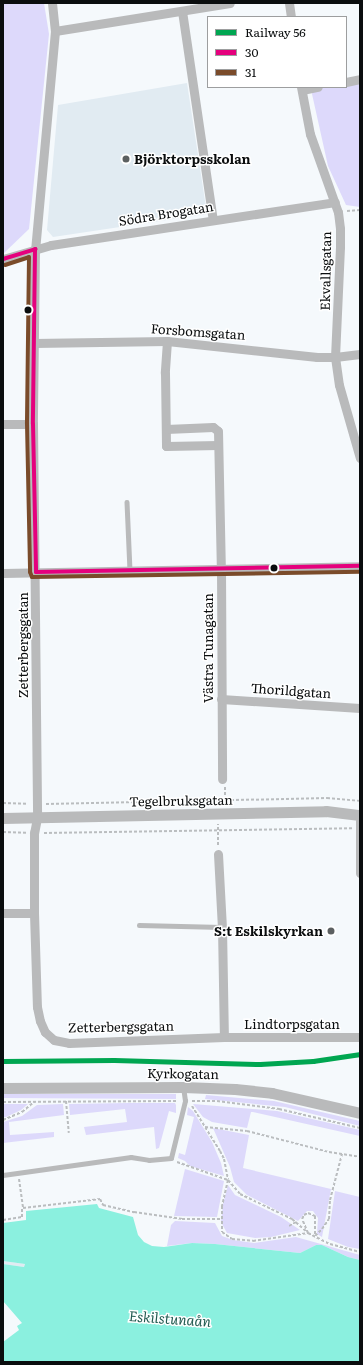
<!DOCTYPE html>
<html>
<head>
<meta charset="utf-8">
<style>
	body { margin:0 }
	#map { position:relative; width:363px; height:1365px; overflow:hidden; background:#f5f9fc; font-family:Literata,serif }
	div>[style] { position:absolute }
	.built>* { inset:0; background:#e1ebf2; transform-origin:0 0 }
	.green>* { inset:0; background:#ddd9fb }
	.water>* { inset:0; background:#8bf0df }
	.path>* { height:2px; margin-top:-1px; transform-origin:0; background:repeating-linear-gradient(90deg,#babdbf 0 3px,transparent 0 5px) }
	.service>* { height:4.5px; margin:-2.25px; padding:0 2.25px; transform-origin:2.25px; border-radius:2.25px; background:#b9babb }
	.minor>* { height:9px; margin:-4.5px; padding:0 4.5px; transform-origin:4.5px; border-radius:4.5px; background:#b9babb }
	.tertiary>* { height:11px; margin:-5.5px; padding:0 5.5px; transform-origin:5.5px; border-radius:5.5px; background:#b9babb }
	.bus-1>* { height:4px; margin:-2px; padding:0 2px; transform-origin:2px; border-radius:2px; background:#e5007d }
	.bus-2>* { height:4px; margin:-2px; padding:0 2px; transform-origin:2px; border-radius:2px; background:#7a4b2a }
	.rail-1>* { height:5px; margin:-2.5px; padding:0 2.5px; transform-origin:2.5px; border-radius:2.5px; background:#00a651 }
	.dots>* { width:11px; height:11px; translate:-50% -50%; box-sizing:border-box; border:2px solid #fff; border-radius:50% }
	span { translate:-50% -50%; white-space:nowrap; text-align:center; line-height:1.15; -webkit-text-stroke:3px #fff; paint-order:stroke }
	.poi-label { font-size:13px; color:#0a0d0e; font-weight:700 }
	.left { translate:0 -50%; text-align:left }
	.right { translate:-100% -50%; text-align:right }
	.street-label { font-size:13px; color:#0a0d0e }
	.water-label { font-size:14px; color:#215b51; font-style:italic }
	.frame { position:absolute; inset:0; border:4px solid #0a0d0e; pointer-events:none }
	.legend { position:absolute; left:207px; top:16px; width:140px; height:72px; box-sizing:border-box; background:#fff; border:1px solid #9d9e9f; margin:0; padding:5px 7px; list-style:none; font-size:12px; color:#0a0d0e }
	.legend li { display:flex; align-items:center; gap:8px; height:20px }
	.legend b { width:20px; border:1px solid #9d9e9f }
</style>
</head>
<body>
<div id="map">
	<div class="built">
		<i style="clip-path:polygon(187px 83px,207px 214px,53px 237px,47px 230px,58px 105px)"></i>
		<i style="left:3px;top:1261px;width:22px;height:3px;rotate:8deg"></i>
	</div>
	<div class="green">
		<i style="clip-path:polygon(3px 3px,44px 3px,49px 34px,29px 229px,3px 254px)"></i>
		<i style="clip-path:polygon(360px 79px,360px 207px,346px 205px,328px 166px,312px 94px,313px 87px,346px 87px,346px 82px)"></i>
		<i style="clip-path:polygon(3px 1094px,176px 1094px,176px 1099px,3px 1098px)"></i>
		<i style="clip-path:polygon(206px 1095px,274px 1101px,360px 1121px,360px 1126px,285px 1107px,205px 1099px)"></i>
		<i style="clip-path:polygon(129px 1103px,175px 1103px,176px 1105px,176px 1113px,169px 1111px,159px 1148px,156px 1149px,154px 1127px,86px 1135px,84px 1127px,127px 1122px,125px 1109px,70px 1115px,69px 1104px)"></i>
		<i style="clip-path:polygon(3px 1104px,28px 1104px,21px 1110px,6px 1117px,3px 1117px)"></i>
		<i style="clip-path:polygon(63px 1104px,64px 1115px,9px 1122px,10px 1135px,54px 1132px,54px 1137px,3px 1143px,3px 1122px,22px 1116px,37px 1105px)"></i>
		<i style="clip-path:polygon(193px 1104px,277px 1111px,360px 1130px,360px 1136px,253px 1112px,251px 1112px,247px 1128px,212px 1122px,203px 1117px)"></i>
		<i style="clip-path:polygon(188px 1107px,193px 1111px,212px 1142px,221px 1163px,224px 1176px,190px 1166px,185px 1161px,178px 1158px,179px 1153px,185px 1155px,194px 1117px,187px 1115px)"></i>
		<i style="clip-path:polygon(213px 1128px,249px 1135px,243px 1168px,331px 1189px,322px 1237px,317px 1234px,318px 1218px,313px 1211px,307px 1211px,298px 1221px,247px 1195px,234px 1182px,230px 1167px)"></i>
		<i style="clip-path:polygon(185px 1169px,224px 1181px,217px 1217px,174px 1216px)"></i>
		<i style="clip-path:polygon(228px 1185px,235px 1195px,281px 1217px,300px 1230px,271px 1237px,255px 1238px,227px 1233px,221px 1222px,223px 1204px)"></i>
		<i style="clip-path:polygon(335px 1191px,360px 1197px,360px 1249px,348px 1247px,328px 1239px)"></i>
		<i style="clip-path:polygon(175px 1221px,215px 1223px,222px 1236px,233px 1240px,254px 1243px,296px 1237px,360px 1255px,360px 1260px,348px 1257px,322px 1245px,316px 1245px,300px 1253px,215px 1244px,192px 1243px,167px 1246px,171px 1225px)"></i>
	</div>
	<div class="water">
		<i style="clip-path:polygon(97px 1204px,99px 1208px,133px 1217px,138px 1235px,144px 1242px,152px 1246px,164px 1247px,192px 1243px,215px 1244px,300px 1253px,316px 1245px,322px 1245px,348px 1257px,360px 1260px,360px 1362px,3px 1362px,3px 1342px,19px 1330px,17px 1326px,22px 1323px,3px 1301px,3px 1264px,24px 1267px,25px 1264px,3px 1261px,3px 1223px,26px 1220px,26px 1211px)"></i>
	</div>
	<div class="path">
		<i style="left:347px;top:211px;width:13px;rotate:-4deg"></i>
		<i style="left:225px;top:800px;width:13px;rotate:-90deg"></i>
		<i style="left:3px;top:803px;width:24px;rotate:2deg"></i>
		<i style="left:46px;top:804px;width:281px;rotate:-1.2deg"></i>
		<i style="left:327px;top:798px;width:33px;rotate:5deg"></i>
		<i style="left:3px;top:832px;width:23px;rotate:2deg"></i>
		<i style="left:44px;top:833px;width:308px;rotate:-0.9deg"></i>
		<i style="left:218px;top:845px;width:21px;rotate:-90deg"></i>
		<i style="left:66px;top:1101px;width:32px;rotate:85deg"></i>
		<i style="left:192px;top:1101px;width:25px"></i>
		<i style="left:217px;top:1101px;width:63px;rotate:7.4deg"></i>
		<i style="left:279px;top:1109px;width:83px;rotate:13.2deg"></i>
		<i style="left:3px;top:1102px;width:175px;rotate:-0.3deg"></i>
		<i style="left:192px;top:1106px;width:53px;rotate:58.1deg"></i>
		<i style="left:220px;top:1151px;width:9px;rotate:63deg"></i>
		<i style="left:224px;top:1159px;width:21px;rotate:79deg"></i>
		<i style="left:228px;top:1180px;width:18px;rotate:49deg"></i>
		<i style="left:240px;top:1194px;width:58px;rotate:25.7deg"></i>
		<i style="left:292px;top:1219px;width:21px;rotate:41deg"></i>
		<i style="left:308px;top:1233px;width:25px;rotate:27deg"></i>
		<i style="left:330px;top:1244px;width:31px;rotate:15deg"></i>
		<i style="left:3px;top:1120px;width:21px;rotate:-23deg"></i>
		<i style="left:22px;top:1112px;width:16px;rotate:-40deg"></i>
		<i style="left:205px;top:1127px;width:42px;rotate:5.4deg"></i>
		<i style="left:247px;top:1131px;width:85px;rotate:14.4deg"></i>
		<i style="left:329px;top:1152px;width:31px;rotate:9deg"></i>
		<i style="left:177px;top:1162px;width:54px;rotate:19.4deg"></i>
		<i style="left:228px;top:1180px;width:27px;rotate:103deg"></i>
		<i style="left:222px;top:1206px;width:26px;rotate:90deg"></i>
		<i style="left:222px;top:1232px;width:12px;rotate:35deg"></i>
		<i style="left:232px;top:1239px;width:21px;rotate:5deg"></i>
		<i style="left:253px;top:1241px;width:56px;rotate:-8.3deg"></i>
		<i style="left:308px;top:1233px;width:15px;rotate:-113deg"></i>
		<i style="left:302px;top:1219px;width:4px;rotate:-63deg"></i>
		<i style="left:304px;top:1215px;width:4px;rotate:-27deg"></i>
		<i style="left:308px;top:1213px;width:8px;rotate:23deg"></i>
		<i style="left:315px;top:1216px;width:20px;rotate:90deg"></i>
		<i style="left:315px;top:1236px;width:10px;rotate:-45deg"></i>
		<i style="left:322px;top:1229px;width:12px;rotate:-55deg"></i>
		<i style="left:329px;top:1219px;width:19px;rotate:-87deg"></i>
		<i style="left:330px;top:1200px;width:48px;rotate:-75.4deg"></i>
		<i style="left:19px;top:1179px;width:29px;rotate:82deg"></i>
		<i style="left:23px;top:1208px;width:78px;rotate:-6.7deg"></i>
		<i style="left:100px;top:1199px;width:7px;rotate:63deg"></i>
		<i style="left:103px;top:1205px;width:32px;rotate:13deg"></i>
		<i style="left:134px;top:1212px;width:49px;rotate:8.3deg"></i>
		<i style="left:182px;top:1219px;width:39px"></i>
		<i style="left:3px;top:1220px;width:19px;rotate:-9deg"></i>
		<i style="left:22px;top:1217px;width:10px;rotate:-90deg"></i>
		<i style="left:289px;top:1226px;width:8px;rotate:-30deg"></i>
	</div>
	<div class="service">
		<i style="left:127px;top:502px;width:68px;rotate:87.5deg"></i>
		<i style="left:139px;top:925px;width:83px;rotate:1.4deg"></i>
		<i style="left:3px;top:1175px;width:129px;rotate:-8deg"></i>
		<i style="left:131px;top:1157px;width:18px;rotate:9deg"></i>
		<i style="left:149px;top:1160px;width:22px;rotate:-5deg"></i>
		<i style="left:171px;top:1158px;width:59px;rotate:-76.2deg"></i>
		<i style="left:185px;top:1101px;width:14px;rotate:-98deg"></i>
	</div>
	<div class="minor">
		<i style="left:52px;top:3px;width:28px;rotate:84deg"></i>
		<i style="left:55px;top:31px;width:219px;rotate:95.2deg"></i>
		<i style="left:35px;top:249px;width:175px;rotate:90.7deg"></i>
		<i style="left:33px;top:424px;width:394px;rotate:89.4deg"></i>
		<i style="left:37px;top:818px;width:15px;rotate:101deg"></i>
		<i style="left:34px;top:833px;width:80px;rotate:90deg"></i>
		<i style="left:34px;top:913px;width:94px;rotate:88.2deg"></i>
		<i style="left:37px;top:1007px;width:14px;rotate:78deg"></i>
		<i style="left:40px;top:1021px;width:12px;rotate:66deg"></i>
		<i style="left:45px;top:1032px;width:12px;rotate:42deg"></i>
		<i style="left:54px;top:1040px;width:15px;rotate:11deg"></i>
		<i style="left:69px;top:1043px;width:155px;rotate:-2.2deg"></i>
		<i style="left:224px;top:1037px;width:136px"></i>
		<i style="left:289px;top:3px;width:14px;rotate:82deg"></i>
		<i style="left:182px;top:11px;width:211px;rotate:81.6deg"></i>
		<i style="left:55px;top:31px;width:177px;rotate:-9.1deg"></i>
		<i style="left:346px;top:82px;width:14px;rotate:-12deg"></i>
		<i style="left:301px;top:87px;width:48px;rotate:79.2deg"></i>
		<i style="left:310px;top:134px;width:83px;rotate:70.3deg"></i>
		<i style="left:338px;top:212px;width:17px;rotate:83deg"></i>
		<i style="left:340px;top:229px;width:18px;rotate:90deg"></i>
		<i style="left:340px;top:247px;width:110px;rotate:92.6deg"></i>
		<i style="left:335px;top:357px;width:28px;rotate:82deg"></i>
		<i style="left:339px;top:385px;width:76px;rotate:74deg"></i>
		<i style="left:302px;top:90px;width:16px;rotate:-11deg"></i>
		<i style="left:3px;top:259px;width:50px;rotate:-16.3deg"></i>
		<i style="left:51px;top:245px;width:287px;rotate:-8.6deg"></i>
		<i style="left:167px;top:341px;width:32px;rotate:94deg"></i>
		<i style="left:165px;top:373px;width:73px;rotate:89.2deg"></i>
		<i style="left:166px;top:446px;width:52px;rotate:-1.1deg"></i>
		<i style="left:34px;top:343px;width:133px;rotate:-0.9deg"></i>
		<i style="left:167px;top:341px;width:151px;rotate:6.1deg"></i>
		<i style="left:317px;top:357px;width:18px"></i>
		<i style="left:335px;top:357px;width:25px;rotate:-7deg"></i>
		<i style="left:3px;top:424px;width:30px"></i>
		<i style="left:166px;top:429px;width:47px;rotate:-2.4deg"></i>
		<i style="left:213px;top:427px;width:6px;rotate:39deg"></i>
		<i style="left:218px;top:431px;width:138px;rotate:88.8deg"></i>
		<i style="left:221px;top:569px;width:210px;rotate:89.7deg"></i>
		<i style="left:3px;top:573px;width:357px;rotate:-1.1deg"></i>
		<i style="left:221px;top:699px;width:139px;rotate:3.7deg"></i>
		<i style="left:360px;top:821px;width:52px;rotate:90deg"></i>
		<i style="left:218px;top:854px;width:73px;rotate:86.9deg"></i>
		<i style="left:222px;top:927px;width:110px;rotate:89deg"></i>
		<i style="left:3px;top:913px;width:31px"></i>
	</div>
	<div class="tertiary">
		<i style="left:3px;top:818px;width:323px;rotate:-1.2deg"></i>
		<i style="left:326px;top:811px;width:34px;rotate:7deg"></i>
		<i style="left:3px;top:1088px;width:180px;rotate:-0.3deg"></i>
		<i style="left:183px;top:1087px;width:52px;rotate:2.2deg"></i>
		<i style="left:235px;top:1089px;width:37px;rotate:6deg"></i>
		<i style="left:272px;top:1093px;width:90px;rotate:12.8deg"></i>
	</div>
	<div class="bus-1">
		<i style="left:3px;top:259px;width:34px;rotate:-17deg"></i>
		<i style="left:35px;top:249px;width:175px;rotate:90.7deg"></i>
		<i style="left:33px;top:424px;width:148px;rotate:88.8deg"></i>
		<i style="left:36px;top:572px;width:324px;rotate:-1.1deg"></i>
	</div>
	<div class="bus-2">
		<i style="left:5px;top:265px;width:25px;rotate:-18deg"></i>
		<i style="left:29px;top:257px;width:167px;rotate:90.7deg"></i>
		<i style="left:27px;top:424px;width:148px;rotate:88.8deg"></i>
		<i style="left:30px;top:572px;width:5px;rotate:68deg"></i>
		<i style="left:32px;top:577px;width:328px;rotate:-0.9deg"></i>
	</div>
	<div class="rail-1">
		<i style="left:3px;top:1061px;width:111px;rotate:-0.5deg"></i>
		<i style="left:114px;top:1060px;width:146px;rotate:1.6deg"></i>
		<i style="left:260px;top:1064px;width:53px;rotate:-3.2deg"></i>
		<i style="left:313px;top:1061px;width:48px;rotate:-8.5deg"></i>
	</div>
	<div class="dots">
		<i style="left:126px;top:159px;background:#5c6061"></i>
		<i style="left:28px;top:310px;background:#0a0d0e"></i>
		<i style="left:274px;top:568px;background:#0a0d0e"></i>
		<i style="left:331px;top:931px;background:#5c6061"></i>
	</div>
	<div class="poi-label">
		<span class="left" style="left:134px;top:159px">Björktorpsskolan</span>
		<span class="right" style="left:323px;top:931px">S:t Eskilskyrkan</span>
	</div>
	<div class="street-label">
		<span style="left:166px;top:214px;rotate:-9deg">Södra Brogatan</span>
		<span style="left:326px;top:271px;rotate:-89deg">Ekvallsgatan</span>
		<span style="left:198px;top:332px;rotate:4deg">Forsbomsgatan</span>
		<span style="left:23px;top:645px;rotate:-90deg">Zetterbergsgatan</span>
		<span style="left:208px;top:648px;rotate:-90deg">Västra Tunagatan</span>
		<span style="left:291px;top:691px;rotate:4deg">Thorildgatan</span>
		<span style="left:181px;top:801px;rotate:-1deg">Tegelbruksgatan</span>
		<span style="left:292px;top:1024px">Lindtorpsgatan</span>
		<span style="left:121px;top:1027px;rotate:-1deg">Zetterbergsgatan</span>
		<span style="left:183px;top:1074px;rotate:1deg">Kyrkogatan</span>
	</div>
	<div class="water-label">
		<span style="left:170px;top:1318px;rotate:4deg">Eskilstunaån</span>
	</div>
	<div class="frame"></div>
	<ul class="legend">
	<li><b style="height:5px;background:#00a651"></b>Railway 56</li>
	<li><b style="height:5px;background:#e5007d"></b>30</li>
	<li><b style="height:5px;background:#7a4b2a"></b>31</li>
	</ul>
</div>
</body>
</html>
